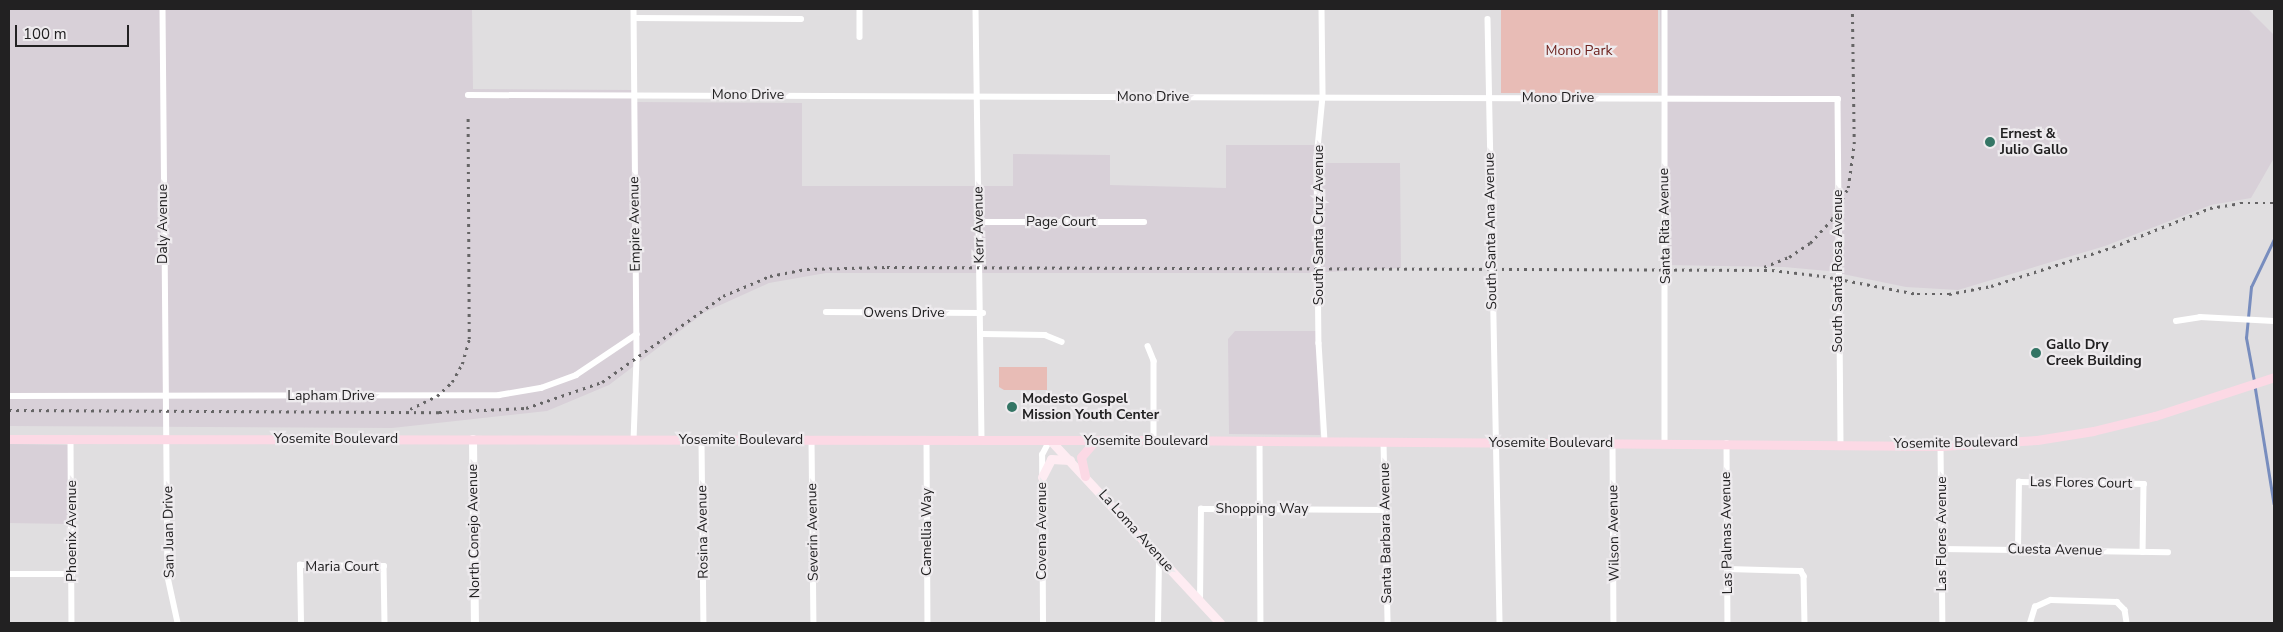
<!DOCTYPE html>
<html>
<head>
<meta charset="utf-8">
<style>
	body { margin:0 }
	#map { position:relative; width:2283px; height:632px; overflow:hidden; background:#e0dee0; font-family:"Nunito Sans",sans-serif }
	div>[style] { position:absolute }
	.built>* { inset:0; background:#d8d0d8; transform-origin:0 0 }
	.green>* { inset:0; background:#e8bcb6; transform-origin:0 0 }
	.stream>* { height:2.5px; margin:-1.25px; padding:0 1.25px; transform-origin:1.25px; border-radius:1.25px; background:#788dbe }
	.minor>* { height:5.5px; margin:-2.75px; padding:0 2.75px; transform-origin:2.75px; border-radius:2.75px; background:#fff }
	.tertiary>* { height:8px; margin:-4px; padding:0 4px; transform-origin:4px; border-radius:4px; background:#fff }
	.secondary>* { height:9px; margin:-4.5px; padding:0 4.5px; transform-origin:4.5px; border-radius:4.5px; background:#feecf2 }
	.primary>* { height:9px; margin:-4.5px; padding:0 4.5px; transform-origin:4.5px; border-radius:4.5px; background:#fcd9e5 }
	.rail>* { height:2.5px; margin-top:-1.25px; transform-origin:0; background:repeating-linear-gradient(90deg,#666566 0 2.5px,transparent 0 7.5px) }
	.dots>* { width:14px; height:14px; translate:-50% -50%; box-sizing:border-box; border:2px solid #eeebee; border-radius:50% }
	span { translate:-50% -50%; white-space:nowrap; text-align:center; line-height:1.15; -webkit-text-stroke:4.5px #eeebee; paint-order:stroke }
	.park-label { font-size:14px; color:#6e231f }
	.street-label { font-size:14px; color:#222122 }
	.poi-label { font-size:14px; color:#222122; font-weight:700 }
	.left { translate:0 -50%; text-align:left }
	.frame { position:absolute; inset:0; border:10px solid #222122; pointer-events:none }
	.scale { position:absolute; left:15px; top:25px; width:114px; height:22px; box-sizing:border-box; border:2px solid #222122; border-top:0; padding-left:6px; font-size:15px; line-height:18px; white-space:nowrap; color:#222122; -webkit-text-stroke:4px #eeebee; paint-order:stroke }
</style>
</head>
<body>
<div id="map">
	<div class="built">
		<i style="clip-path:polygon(9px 9px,472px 9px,473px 89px,634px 90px,634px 102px,802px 103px,802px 186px,1013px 186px,1013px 154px,1110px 155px,1110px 185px,1226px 188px,1226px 145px,1317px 145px,1317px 163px,1400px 163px,1401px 268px,1308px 273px,826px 273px,769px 283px,705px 312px,609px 385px,547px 411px,392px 428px,9px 426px)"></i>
		<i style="clip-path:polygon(1660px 9px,2248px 9px,2274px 35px,2274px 158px,2251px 198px,2211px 205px,2105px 246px,1958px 290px,1906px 287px,1828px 271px,1784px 267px,1664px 265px)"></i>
		<i style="clip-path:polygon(1235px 331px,1317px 331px,1320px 435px,1229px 434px,1228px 339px)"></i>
		<i style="left:9px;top:444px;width:60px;height:79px;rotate:1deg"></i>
	</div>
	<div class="green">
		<i style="left:1501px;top:9px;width:157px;height:84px"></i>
		<i style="clip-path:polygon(999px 367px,1047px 367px,1047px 390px,1004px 390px,999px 387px)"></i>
	</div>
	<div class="stream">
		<i style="left:2254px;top:381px;width:44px;rotate:-100.5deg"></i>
		<i style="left:2246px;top:338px;width:51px;rotate:-84.4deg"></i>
		<i style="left:2251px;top:287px;width:53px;rotate:-64.4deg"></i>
		<i style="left:2255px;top:386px;width:119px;rotate:80.8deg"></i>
	</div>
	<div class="minor">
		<i style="left:163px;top:9px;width:568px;rotate:89.5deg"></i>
		<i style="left:168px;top:577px;width:47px;rotate:77.7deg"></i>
		<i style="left:634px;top:9px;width:350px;rotate:89.5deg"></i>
		<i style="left:637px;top:359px;width:81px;rotate:92.1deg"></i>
		<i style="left:860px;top:9px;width:28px;rotate:90deg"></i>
		<i style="left:976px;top:9px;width:431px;rotate:89.2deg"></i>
		<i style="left:1322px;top:9px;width:88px;rotate:89.3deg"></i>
		<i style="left:1323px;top:97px;width:61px;rotate:95.6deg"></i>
		<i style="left:1317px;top:158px;width:185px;rotate:89.4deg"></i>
		<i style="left:1319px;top:343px;width:99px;rotate:86.5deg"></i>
		<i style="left:1665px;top:9px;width:434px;rotate:90deg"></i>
		<i style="left:634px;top:18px;width:167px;rotate:0.3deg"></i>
		<i style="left:1488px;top:19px;width:604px;rotate:88.86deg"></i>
		<i style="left:468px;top:95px;width:1370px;rotate:0.17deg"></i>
		<i style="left:1838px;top:99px;width:344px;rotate:89.5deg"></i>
		<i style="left:979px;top:222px;width:165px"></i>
		<i style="left:826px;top:312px;width:157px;rotate:0.4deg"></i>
		<i style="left:2176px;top:321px;width:24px;rotate:-9deg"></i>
		<i style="left:2200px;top:317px;width:74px;rotate:3.1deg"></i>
		<i style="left:983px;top:334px;width:62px;rotate:0.9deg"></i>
		<i style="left:1045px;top:335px;width:18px;rotate:22deg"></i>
		<i style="left:1148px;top:346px;width:16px;rotate:68deg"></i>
		<i style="left:1154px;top:361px;width:79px;rotate:90deg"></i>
		<i style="left:9px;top:396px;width:490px;rotate:-0.1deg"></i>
		<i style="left:499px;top:395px;width:43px;rotate:-9.5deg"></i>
		<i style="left:541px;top:388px;width:37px;rotate:-20deg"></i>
		<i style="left:576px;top:375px;width:73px;rotate:-33.9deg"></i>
		<i style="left:71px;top:439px;width:184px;rotate:89.7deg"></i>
		<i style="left:812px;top:440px;width:183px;rotate:89.4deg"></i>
		<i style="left:927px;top:440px;width:183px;rotate:89.7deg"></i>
		<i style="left:702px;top:441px;width:182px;rotate:89.4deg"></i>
		<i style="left:1260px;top:442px;width:181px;rotate:89.7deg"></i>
		<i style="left:1384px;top:443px;width:180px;rotate:88.7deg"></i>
		<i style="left:1613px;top:443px;width:180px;rotate:89.7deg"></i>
		<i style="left:1727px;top:443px;width:180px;rotate:89.7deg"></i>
		<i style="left:1941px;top:446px;width:177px;rotate:89.4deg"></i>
		<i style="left:1942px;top:549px;width:226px;rotate:0.8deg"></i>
		<i style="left:2018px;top:550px;width:68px;rotate:-89.2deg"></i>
		<i style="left:2019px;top:482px;width:125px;rotate:0.9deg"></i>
		<i style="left:2144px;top:484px;width:68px;rotate:90.8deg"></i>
		<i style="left:1728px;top:569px;width:73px;rotate:1.6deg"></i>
		<i style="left:1801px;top:571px;width:6px;rotate:59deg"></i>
		<i style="left:1804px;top:576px;width:47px;rotate:88.8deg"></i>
		<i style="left:9px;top:574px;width:63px"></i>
		<i style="left:1200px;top:601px;width:92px;rotate:-89.4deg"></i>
		<i style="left:1201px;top:509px;width:185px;rotate:0.3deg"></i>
		<i style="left:301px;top:623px;width:58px;rotate:-91deg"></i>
		<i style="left:300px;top:565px;width:84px;rotate:0.7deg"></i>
		<i style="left:384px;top:566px;width:57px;rotate:89deg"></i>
		<i style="left:1043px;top:623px;width:168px;rotate:-90.3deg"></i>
		<i style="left:1042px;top:455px;width:17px;rotate:-62deg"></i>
		<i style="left:1158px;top:623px;width:66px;rotate:-89.1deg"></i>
		<i style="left:2030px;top:623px;width:17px;rotate:-73deg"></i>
		<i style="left:2035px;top:607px;width:17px;rotate:-24deg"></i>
		<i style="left:2051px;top:600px;width:66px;rotate:1.7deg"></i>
		<i style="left:2117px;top:602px;width:11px;rotate:45deg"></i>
		<i style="left:2125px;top:610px;width:13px;rotate:81deg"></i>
	</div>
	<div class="tertiary">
		<i style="left:473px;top:439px;width:184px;rotate:89.4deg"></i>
	</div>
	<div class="secondary">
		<i style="left:1050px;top:440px;width:250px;rotate:47.1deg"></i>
		<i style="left:1042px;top:477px;width:20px;rotate:-63deg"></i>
		<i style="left:1051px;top:459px;width:19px;rotate:3deg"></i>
	</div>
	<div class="primary">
		<i style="left:9px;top:439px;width:1145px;rotate:0.05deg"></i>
		<i style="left:1154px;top:440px;width:787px;rotate:0.44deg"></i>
		<i style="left:1941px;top:446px;width:96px;rotate:-3.6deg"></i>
		<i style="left:2037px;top:440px;width:57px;rotate:-9.1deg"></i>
		<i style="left:2093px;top:431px;width:64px;rotate:-13.6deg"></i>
		<i style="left:2155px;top:416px;width:125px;rotate:-18.1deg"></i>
		<i style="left:1085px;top:476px;width:19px;rotate:-102deg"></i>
		<i style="left:1081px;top:457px;width:23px;rotate:-49deg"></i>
	</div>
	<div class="rail">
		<i style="left:1764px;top:267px;width:27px;rotate:-22deg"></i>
		<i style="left:1789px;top:257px;width:25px;rotate:-34deg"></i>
		<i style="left:1810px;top:243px;width:33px;rotate:-47deg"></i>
		<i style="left:1832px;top:219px;width:35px;rotate:-63deg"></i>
		<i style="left:1848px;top:188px;width:44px;rotate:-82.2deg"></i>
		<i style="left:1854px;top:144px;width:135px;rotate:-90.8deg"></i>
		<i style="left:410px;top:409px;width:30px;rotate:-26deg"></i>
		<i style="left:437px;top:396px;width:21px;rotate:-43deg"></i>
		<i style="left:452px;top:382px;width:21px;rotate:-61deg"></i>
		<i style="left:462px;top:364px;width:26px;rotate:-74deg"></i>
		<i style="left:469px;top:339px;width:225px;rotate:-90.3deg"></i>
		<i style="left:9px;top:410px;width:430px;rotate:0.3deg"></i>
		<i style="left:439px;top:412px;width:87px;rotate:-2.6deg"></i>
		<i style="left:526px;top:408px;width:80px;rotate:-18.9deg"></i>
		<i style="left:602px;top:382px;width:148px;rotate:-35.4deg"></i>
		<i style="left:723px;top:296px;width:51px;rotate:-23.1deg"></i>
		<i style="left:770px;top:276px;width:38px;rotate:-11deg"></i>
		<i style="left:807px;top:269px;width:80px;rotate:-1.4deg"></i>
		<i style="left:887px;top:267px;width:885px;rotate:0.19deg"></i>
		<i style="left:1772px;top:270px;width:51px;rotate:6.7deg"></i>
		<i style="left:1823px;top:276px;width:96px;rotate:10.8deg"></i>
		<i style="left:1917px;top:294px;width:32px"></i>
		<i style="left:1949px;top:294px;width:43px;rotate:-10.8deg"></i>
		<i style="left:1991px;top:286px;width:128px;rotate:-17.7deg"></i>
		<i style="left:2113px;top:247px;width:105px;rotate:-21.9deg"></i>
		<i style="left:2210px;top:208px;width:30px;rotate:-9deg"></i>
		<i style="left:2240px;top:203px;width:34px"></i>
	</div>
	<div class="dots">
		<i style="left:1990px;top:142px;background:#347565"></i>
		<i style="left:2036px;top:353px;background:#347565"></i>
		<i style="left:1012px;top:407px;background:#347565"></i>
	</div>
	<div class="park-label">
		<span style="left:1579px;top:51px">Mono Park</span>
	</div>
	<div class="street-label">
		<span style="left:748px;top:95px">Mono Drive</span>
		<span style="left:1153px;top:97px">Mono Drive</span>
		<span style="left:1558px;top:98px">Mono Drive</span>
		<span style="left:1061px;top:222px">Page Court</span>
		<span style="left:163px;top:224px;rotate:-90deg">Daly Avenue</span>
		<span style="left:635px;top:224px;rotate:-91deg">Empire Avenue</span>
		<span style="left:979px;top:225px;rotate:-91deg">Kerr Avenue</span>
		<span style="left:1319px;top:225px;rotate:-90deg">South Santa Cruz Avenue</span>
		<span style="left:1665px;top:226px;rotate:-91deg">Santa Rita Avenue</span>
		<span style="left:1491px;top:231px;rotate:-91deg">South Santa Ana Avenue</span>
		<span style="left:1838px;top:271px;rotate:-90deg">South Santa Rosa Avenue</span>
		<span style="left:904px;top:313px">Owens Drive</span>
		<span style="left:331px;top:396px">Lapham Drive</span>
		<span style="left:336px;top:439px">Yosemite Boulevard</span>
		<span style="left:741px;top:440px">Yosemite Boulevard</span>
		<span style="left:1146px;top:441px">Yosemite Boulevard</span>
		<span style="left:1551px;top:443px">Yosemite Boulevard</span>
		<span style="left:1956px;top:443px;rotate:-1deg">Yosemite Boulevard</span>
		<span style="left:2081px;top:483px;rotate:1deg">Las Flores Court</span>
		<span style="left:1262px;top:509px">Shopping Way</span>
		<span style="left:72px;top:531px;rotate:-90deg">Phoenix Avenue</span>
		<span style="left:474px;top:531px;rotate:-91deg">North Conejo Avenue</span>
		<span style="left:1042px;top:531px;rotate:-90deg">Covena Avenue</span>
		<span style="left:1136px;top:531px;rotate:48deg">La Loma Avenue</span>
		<span style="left:169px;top:532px;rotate:-91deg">San Juan Drive</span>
		<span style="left:703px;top:532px;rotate:-91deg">Rosina Avenue</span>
		<span style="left:813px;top:532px;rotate:-91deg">Severin Avenue</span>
		<span style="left:927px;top:532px;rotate:-90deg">Camellia Way</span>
		<span style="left:1386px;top:533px;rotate:-91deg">Santa Barbara Avenue</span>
		<span style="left:1614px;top:533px;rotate:-91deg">Wilson Avenue</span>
		<span style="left:1727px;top:533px;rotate:-91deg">Las Palmas Avenue</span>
		<span style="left:1942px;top:534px;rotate:-90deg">Las Flores Avenue</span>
		<span style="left:2055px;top:550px;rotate:1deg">Cuesta Avenue</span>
		<span style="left:342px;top:567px">Maria Court</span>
	</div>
	<div class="poi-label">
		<span class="left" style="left:2000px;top:142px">Ernest &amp;<br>Julio Gallo</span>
		<span class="left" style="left:2046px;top:353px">Gallo Dry<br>Creek Building</span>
		<span class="left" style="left:1022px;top:407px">Modesto Gospel<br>Mission Youth Center</span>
	</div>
	<div class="frame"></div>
	<div class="scale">100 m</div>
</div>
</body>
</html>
